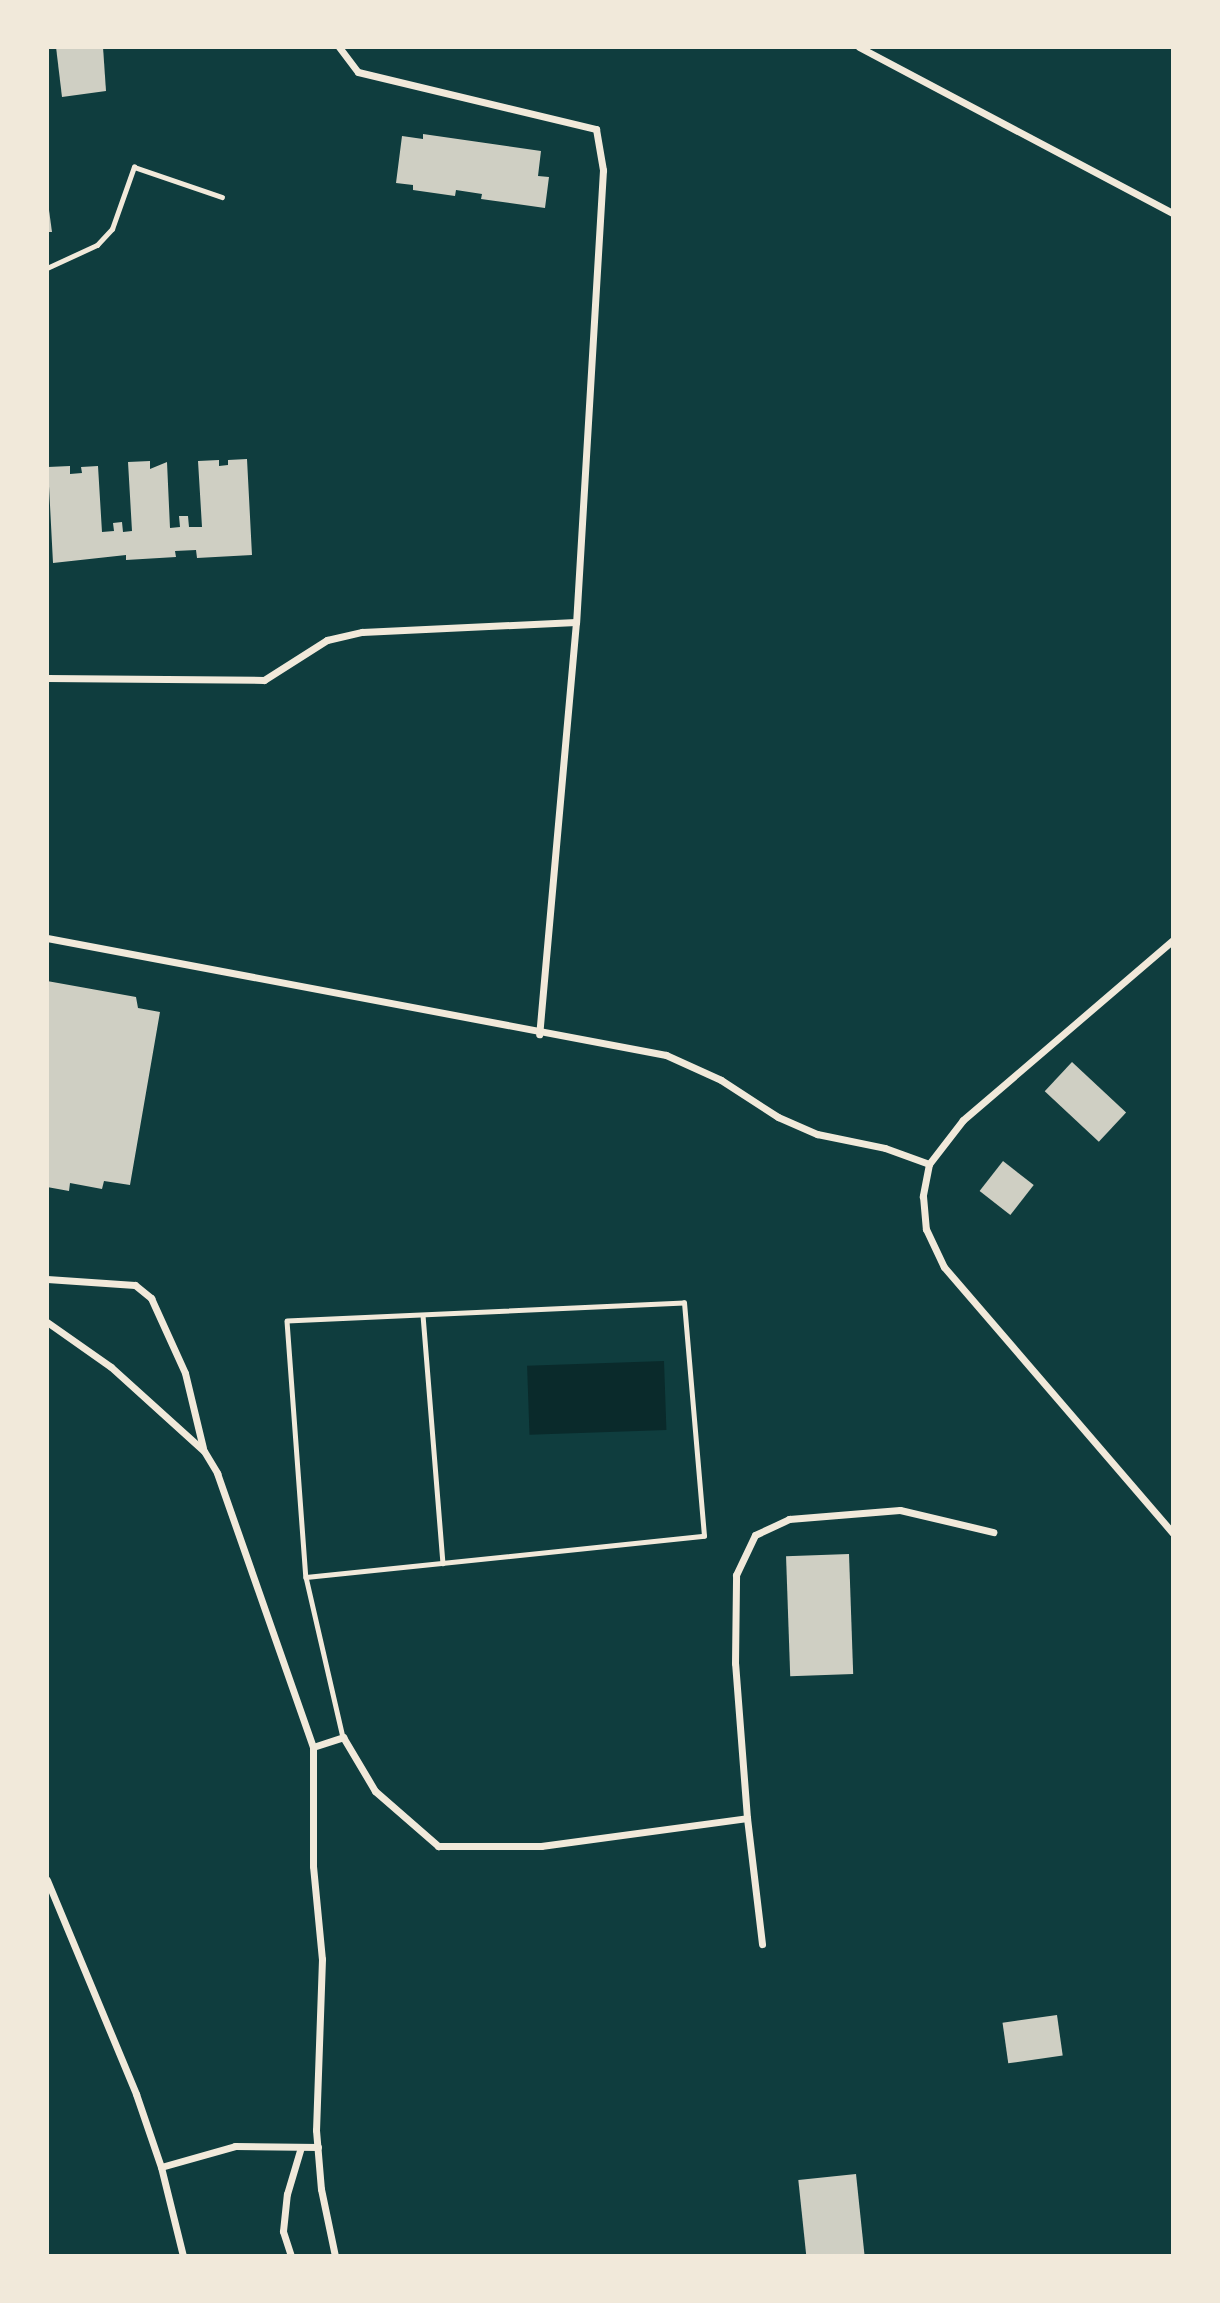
<!DOCTYPE html>
<html>
<head>
<meta charset="utf-8">
<style>
	body { margin:0 }
	#map { position:relative; width:1220px; height:2303px; overflow:hidden; background:#0f3d3e; font-family:"Public Sans",sans-serif }
	div>[style] { position:absolute }
	.water>* { inset:0; background:#0a2a2b; transform-origin:0 0 }
	.building>* { inset:0; background:#cfcfc3; transform-origin:0 0 }
	.service>* { height:4.5px; margin:-2.25px; padding:0 2.25px; transform-origin:2.25px; border-radius:2.25px; background:#f1e9da }
	.minor>* { height:7px; margin:-3.5px; padding:0 3.5px; transform-origin:3.5px; border-radius:3.5px; background:#f1e9da }
	span { translate:-50% -50%; white-space:nowrap; text-align:center; line-height:1.15; -webkit-text-stroke:5px #f1e9da; paint-order:stroke }
	.frame { position:absolute; inset:0; border:49px solid #f1e9da; pointer-events:none }
</style>
</head>
<body>
<div id="map">
	<div class="water">
		<i style="left:664px;top:1361px;width:69px;height:137px;rotate:88deg"></i>
	</div>
	<div class="building">
		<i style="clip-path:polygon(56px 47px,103px 47px,106px 91px,62px 97px)"></i>
		<i style="clip-path:polygon(423px 134px,541px 151px,538px 176px,549px 177px,545px 208px,481px 199px,482px 194px,456px 190px,455px 196px,413px 190px,413px 185px,396px 183px,402px 136px,423px 139px)"></i>
		<i style="clip-path:polygon(49px 210px,52px 232px,47px 232px,47px 211px)"></i>
		<i style="clip-path:polygon(247px 459px,252px 555px,197px 558px,196px 550px,175px 551px,176px 557px,126px 560px,126px 555px,53px 563px,48px 467px,70px 466px,70px 474px,82px 473px,81px 467px,98px 466px,102px 532px,114px 531px,113px 523px,122px 522px,123px 532px,132px 531px,128px 462px,150px 461px,150px 469px,167px 462px,170px 528px,180px 527px,179px 516px,188px 516px,189px 527px,202px 527px,198px 461px,219px 460px,219px 466px,228px 465px,228px 460px)"></i>
		<i style="clip-path:polygon(47px 981px,136px 997px,138px 1008px,160px 1012px,130px 1185px,104px 1181px,102px 1189px,70px 1183px,69px 1191px,47px 1187px)"></i>
		<i style="left:1072px;top:1062px;width:74px;height:40px;rotate:43deg"></i>
		<i style="left:1003px;top:1161px;width:39px;height:38px;rotate:38deg"></i>
		<i style="left:849px;top:1554px;width:120px;height:63px;rotate:88deg"></i>
		<i style="left:1057px;top:2015px;width:41px;height:55px;rotate:82deg"></i>
		<i style="left:856px;top:2174px;width:82px;height:58px;rotate:84deg"></i>
	</div>
	<div class="service">
		<i style="left:47px;top:268px;width:55px;rotate:-24.7deg"></i>
		<i style="left:97px;top:245px;width:22px;rotate:-47deg"></i>
		<i style="left:112px;top:229px;width:66px;rotate:-70.5deg"></i>
		<i style="left:134px;top:167px;width:93px;rotate:18.8deg"></i>
		<i style="left:423px;top:1315px;width:249px;rotate:85.4deg"></i>
		<i style="left:306px;top:1577px;width:400px;rotate:-5.9deg"></i>
		<i style="left:704px;top:1536px;width:234px;rotate:-94.9deg"></i>
		<i style="left:684px;top:1303px;width:397px;rotate:177.4deg"></i>
		<i style="left:287px;top:1321px;width:257px;rotate:85.8deg"></i>
		<i style="left:306px;top:1577px;width:164px;rotate:77deg"></i>
	</div>
	<div class="minor">
		<i style="left:339px;top:47px;width:31px;rotate:53deg"></i>
		<i style="left:358px;top:72px;width:245px;rotate:13.5deg"></i>
		<i style="left:596px;top:129px;width:42px;rotate:80.3deg"></i>
		<i style="left:603px;top:170px;width:453px;rotate:93.4deg"></i>
		<i style="left:576px;top:622px;width:414px;rotate:95.1deg"></i>
		<i style="left:859px;top:47px;width:355px;rotate:27.9deg"></i>
		<i style="left:47px;top:678px;width:217px;rotate:0.5deg"></i>
		<i style="left:264px;top:680px;width:75px;rotate:-32.4deg"></i>
		<i style="left:327px;top:640px;width:36px;rotate:-13deg"></i>
		<i style="left:362px;top:632px;width:214px;rotate:-2.7deg"></i>
		<i style="left:47px;top:938px;width:630px;rotate:10.7deg"></i>
		<i style="left:666px;top:1055px;width:60px;rotate:24.4deg"></i>
		<i style="left:721px;top:1080px;width:68px;rotate:33deg"></i>
		<i style="left:778px;top:1117px;width:43px;rotate:23.6deg"></i>
		<i style="left:817px;top:1134px;width:69px;rotate:11.6deg"></i>
		<i style="left:885px;top:1148px;width:47px;rotate:20deg"></i>
		<i style="left:1173px;top:940px;width:277px;rotate:139.4deg"></i>
		<i style="left:963px;top:1120px;width:56px;rotate:127.7deg"></i>
		<i style="left:929px;top:1164px;width:33px;rotate:101deg"></i>
		<i style="left:923px;top:1196px;width:33px;rotate:85deg"></i>
		<i style="left:926px;top:1229px;width:42px;rotate:64.7deg"></i>
		<i style="left:944px;top:1267px;width:351px;rotate:49.3deg"></i>
		<i style="left:47px;top:1279px;width:88px;rotate:3.9deg"></i>
		<i style="left:135px;top:1285px;width:21px;rotate:39deg"></i>
		<i style="left:151px;top:1298px;width:82px;rotate:65.6deg"></i>
		<i style="left:185px;top:1373px;width:77px;rotate:76.5deg"></i>
		<i style="left:47px;top:1322px;width:78px;rotate:35.1deg"></i>
		<i style="left:111px;top:1367px;width:125px;rotate:42.1deg"></i>
		<i style="left:204px;top:1451px;width:26px;rotate:59deg"></i>
		<i style="left:217px;top:1473px;width:290px;rotate:70.7deg"></i>
		<i style="left:313px;top:1747px;width:32px;rotate:-18deg"></i>
		<i style="left:343px;top:1737px;width:63px;rotate:59.3deg"></i>
		<i style="left:375px;top:1791px;width:84px;rotate:41.1deg"></i>
		<i style="left:438px;top:1846px;width:103px"></i>
		<i style="left:541px;top:1846px;width:208px;rotate:-7.7deg"></i>
		<i style="left:747px;top:1818px;width:155px;rotate:-94.4deg"></i>
		<i style="left:735px;top:1663px;width:88px;rotate:-89.3deg"></i>
		<i style="left:736px;top:1575px;width:44px;rotate:-64.6deg"></i>
		<i style="left:755px;top:1535px;width:38px;rotate:-25deg"></i>
		<i style="left:789px;top:1519px;width:111px;rotate:-4.6deg"></i>
		<i style="left:900px;top:1510px;width:96px;rotate:13.3deg"></i>
		<i style="left:313px;top:1747px;width:119px;rotate:90deg"></i>
		<i style="left:313px;top:1866px;width:93px;rotate:84.5deg"></i>
		<i style="left:322px;top:1959px;width:171px;rotate:92deg"></i>
		<i style="left:316px;top:2130px;width:59px;rotate:85.2deg"></i>
		<i style="left:321px;top:2189px;width:68px;rotate:78.2deg"></i>
		<i style="left:747px;top:1818px;width:127px;rotate:83.2deg"></i>
		<i style="left:47px;top:1880px;width:232px;rotate:67.4deg"></i>
		<i style="left:136px;top:2094px;width:77px;rotate:71.1deg"></i>
		<i style="left:161px;top:2167px;width:92px;rotate:76.1deg"></i>
		<i style="left:161px;top:2167px;width:77px;rotate:-15.8deg"></i>
		<i style="left:235px;top:2146px;width:83px;rotate:0.7deg"></i>
		<i style="left:291px;top:2256px;width:26px;rotate:-108deg"></i>
		<i style="left:283px;top:2231px;width:37px;rotate:-84deg"></i>
		<i style="left:287px;top:2194px;width:49px;rotate:-73.4deg"></i>
	</div>
	<div class="frame"></div>
</div>
</body>
</html>
